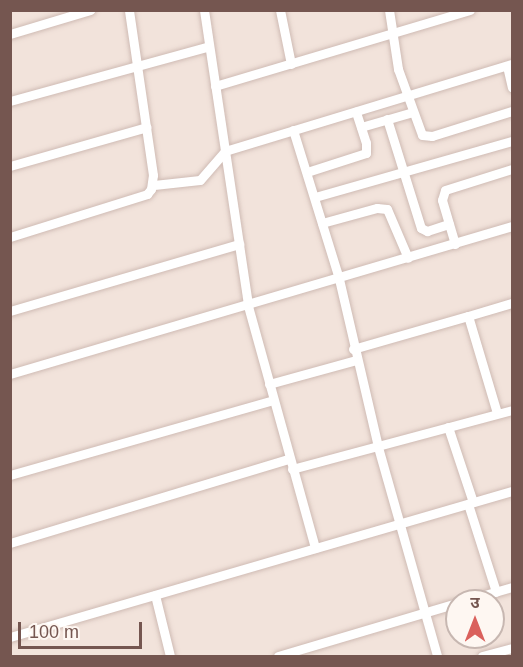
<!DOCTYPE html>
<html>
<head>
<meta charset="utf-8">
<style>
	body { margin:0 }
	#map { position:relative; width:523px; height:667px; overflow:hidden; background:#fbf2ec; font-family:Helvetica,"Noto Sans Devanagari",sans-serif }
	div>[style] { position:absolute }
	.residential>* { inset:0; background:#f2e3db }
	.roads { filter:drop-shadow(0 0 2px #cfbbb4) drop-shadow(0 0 2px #cfbbb4) }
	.minor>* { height:9px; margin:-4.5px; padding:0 4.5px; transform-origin:4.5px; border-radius:4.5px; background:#fff }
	span { translate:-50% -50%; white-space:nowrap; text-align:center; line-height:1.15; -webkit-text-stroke:5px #fef7f2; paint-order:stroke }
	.frame { position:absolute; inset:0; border:12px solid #755650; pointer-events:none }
	.north { position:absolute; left:445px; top:589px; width:60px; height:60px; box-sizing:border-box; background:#fef7f2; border:2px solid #c7b7b1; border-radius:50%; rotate:0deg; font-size:16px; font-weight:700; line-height:24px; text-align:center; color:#755650 }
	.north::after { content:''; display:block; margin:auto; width:21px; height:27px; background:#da605c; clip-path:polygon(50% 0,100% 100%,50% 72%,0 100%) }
	.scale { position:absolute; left:18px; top:622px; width:124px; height:27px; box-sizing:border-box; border:3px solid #755650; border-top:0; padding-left:8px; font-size:18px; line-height:21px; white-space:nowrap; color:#755650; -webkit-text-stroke:4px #fef7f2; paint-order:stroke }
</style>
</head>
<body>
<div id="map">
	<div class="residential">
		<i style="clip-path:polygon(evenodd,10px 11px,512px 11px,512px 656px,11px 656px,10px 11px,457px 601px,493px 601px,493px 637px,457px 637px,457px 601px)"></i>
	</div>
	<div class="roads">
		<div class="minor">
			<i style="left:204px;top:10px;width:299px;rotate:81.5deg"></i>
			<i style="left:248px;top:306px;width:251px;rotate:74.5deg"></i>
			<i style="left:280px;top:10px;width:55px;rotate:78.5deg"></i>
			<i style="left:389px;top:10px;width:60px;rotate:81.3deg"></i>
			<i style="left:398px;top:69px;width:70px;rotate:70deg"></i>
			<i style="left:422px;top:135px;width:10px;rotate:6deg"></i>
			<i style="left:432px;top:136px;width:84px;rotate:-17.4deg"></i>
			<i style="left:10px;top:34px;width:84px;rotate:-16.7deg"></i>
			<i style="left:507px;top:66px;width:22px;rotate:77deg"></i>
			<i style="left:215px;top:86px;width:266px;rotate:-16.6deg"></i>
			<i style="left:10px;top:101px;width:206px;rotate:-15.4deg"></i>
			<i style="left:387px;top:119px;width:114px;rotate:72.7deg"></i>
			<i style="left:421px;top:228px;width:7px;rotate:27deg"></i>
			<i style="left:427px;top:231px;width:23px;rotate:-18deg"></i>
			<i style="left:361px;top:127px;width:54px;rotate:-16.1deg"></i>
			<i style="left:293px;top:130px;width:156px;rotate:72.8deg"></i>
			<i style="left:339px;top:279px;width:172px;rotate:76.9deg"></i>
			<i style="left:378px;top:447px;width:217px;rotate:74.2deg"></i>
			<i style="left:10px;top:166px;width:142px;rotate:-15.9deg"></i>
			<i style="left:307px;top:172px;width:62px;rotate:-17.9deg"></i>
			<i style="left:366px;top:153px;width:10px;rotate:-90deg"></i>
			<i style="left:366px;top:143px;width:33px;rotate:-108deg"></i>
			<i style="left:154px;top:185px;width:46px;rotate:-6.2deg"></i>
			<i style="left:200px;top:180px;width:38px;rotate:-49deg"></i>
			<i style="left:225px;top:151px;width:300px;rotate:-16.9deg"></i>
			<i style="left:315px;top:197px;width:205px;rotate:-15.9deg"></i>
			<i style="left:322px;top:223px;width:57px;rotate:-15.3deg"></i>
			<i style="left:377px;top:208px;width:10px;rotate:6deg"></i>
			<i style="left:387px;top:209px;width:53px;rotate:66.8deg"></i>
			<i style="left:10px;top:237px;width:144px;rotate:-17.4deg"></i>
			<i style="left:147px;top:194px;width:6px;rotate:-51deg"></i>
			<i style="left:151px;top:189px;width:14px;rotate:-82deg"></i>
			<i style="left:153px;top:175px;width:167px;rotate:-98.3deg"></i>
			<i style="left:455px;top:244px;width:46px;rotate:-106.5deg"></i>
			<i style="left:442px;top:200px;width:10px;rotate:-73deg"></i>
			<i style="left:445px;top:190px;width:70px;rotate:-17.4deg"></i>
			<i style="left:10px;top:311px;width:239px;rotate:-16.3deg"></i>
			<i style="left:353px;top:349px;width:120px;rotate:-16deg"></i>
			<i style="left:10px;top:374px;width:523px;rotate:-16.43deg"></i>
			<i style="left:269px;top:384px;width:90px;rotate:-15.4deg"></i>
			<i style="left:497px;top:413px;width:101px;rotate:-106.6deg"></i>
			<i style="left:468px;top:316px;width:46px;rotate:-16.5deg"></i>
			<i style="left:448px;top:427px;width:79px;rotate:71.6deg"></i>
			<i style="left:292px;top:469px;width:228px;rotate:-15deg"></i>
			<i style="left:10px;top:475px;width:273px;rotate:-15.9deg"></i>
			<i style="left:468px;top:504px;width:92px;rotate:72.3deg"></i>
			<i style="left:10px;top:543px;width:291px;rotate:-16.8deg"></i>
			<i style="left:155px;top:595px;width:63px;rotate:76.2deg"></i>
			<i style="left:464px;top:601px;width:50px;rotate:-16.3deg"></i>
			<i style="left:10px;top:637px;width:523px;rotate:-16.22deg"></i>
			<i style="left:278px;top:656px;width:187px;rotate:-16.5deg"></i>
			<i style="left:482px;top:656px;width:31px;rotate:-15deg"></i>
		</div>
	</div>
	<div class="frame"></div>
	<div class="north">उ</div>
	<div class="scale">100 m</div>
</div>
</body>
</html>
